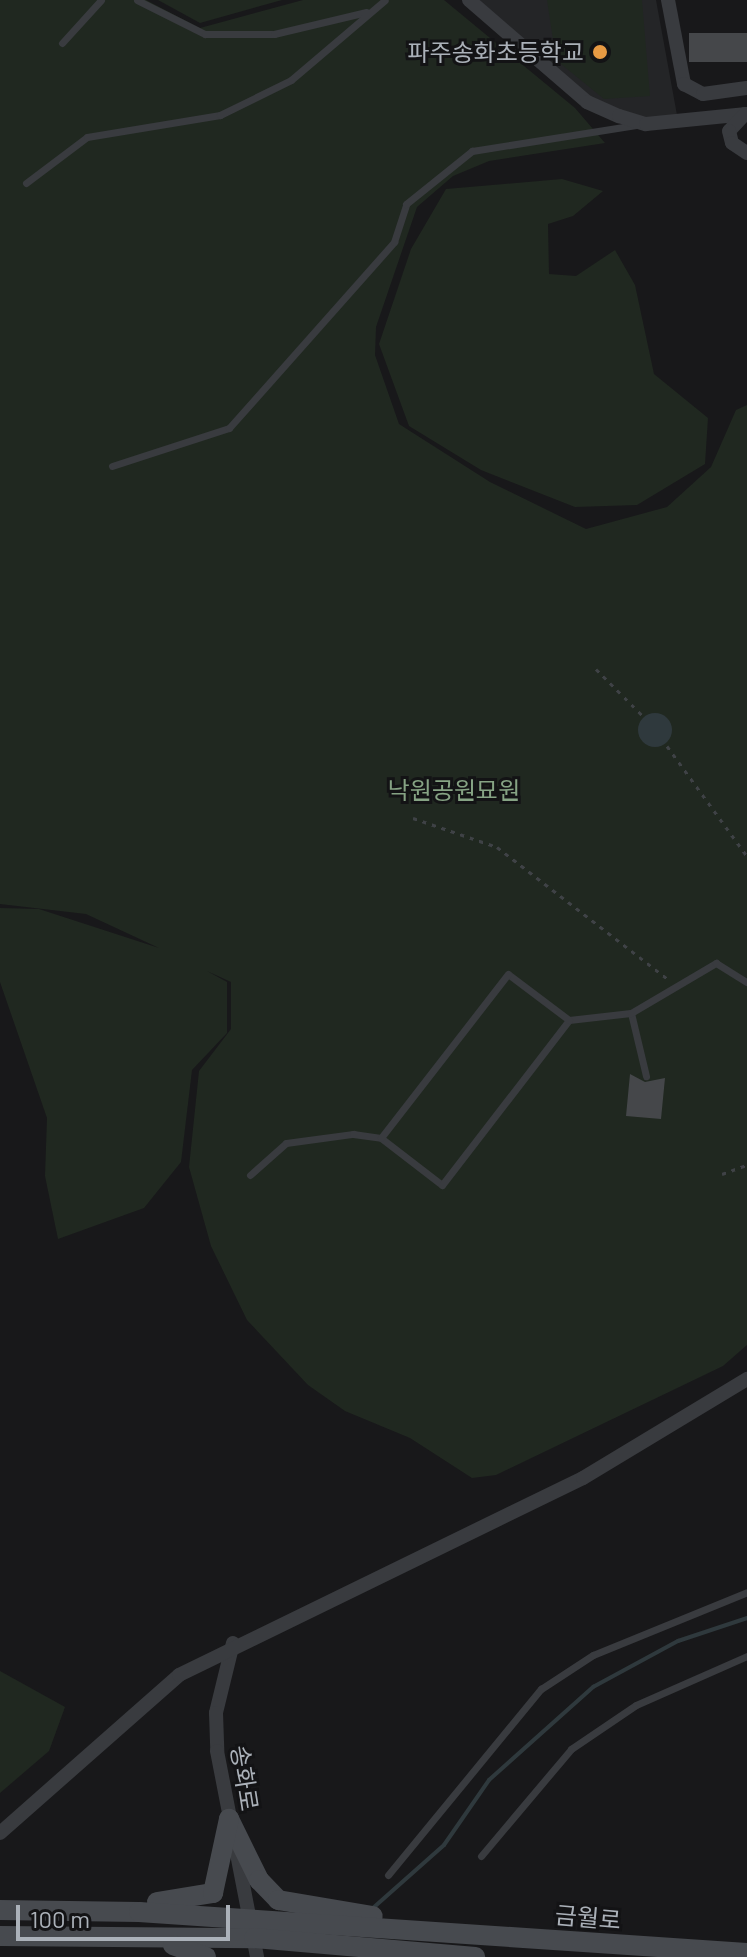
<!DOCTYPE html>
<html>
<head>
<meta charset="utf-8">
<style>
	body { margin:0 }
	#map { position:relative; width:747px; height:1957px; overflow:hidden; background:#18181a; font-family:Barlow,"Noto Sans KR",sans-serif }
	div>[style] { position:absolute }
	.built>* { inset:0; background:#242527 }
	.green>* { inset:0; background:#202820 }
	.water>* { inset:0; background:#2f393d }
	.round { border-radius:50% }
	.stream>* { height:4px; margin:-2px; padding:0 2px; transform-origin:2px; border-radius:2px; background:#2f393d }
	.building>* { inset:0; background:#45474a; transform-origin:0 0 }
	.path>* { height:3px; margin-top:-1.5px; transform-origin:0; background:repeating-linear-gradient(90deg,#3f4246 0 4px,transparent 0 10px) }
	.service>* { height:7px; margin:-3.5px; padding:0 3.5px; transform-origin:3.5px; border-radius:3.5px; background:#393b3f }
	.minor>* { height:14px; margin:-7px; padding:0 7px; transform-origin:7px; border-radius:7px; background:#393b3f }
	.secondary>* { height:20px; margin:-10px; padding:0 10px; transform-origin:10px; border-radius:10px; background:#474a4f }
	.dots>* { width:22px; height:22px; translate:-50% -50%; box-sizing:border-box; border:4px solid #131315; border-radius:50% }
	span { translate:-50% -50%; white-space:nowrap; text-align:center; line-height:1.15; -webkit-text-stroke:6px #131315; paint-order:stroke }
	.poi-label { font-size:24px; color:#abb1b9 }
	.right { translate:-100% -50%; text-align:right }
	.park-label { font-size:24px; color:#86a384 }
	.street-label { font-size:24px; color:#abb1b9 }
	.scale { position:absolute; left:16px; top:1905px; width:214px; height:36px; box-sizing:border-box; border:4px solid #abb1b9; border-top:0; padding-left:10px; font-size:24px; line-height:28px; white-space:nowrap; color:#abb1b9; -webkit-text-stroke:6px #131315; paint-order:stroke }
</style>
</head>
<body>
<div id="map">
	<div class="built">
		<i style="clip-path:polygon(479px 0,656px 0,677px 115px,647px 119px,595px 100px)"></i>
	</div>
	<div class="green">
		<i style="clip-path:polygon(0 0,146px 0,200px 28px,303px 0,444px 0,575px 108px,605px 143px,489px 161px,453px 176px,417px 207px,376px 327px,375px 355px,399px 424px,490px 482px,586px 529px,667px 507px,711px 467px,736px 410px,747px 405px,747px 1345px,723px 1366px,496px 1475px,472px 1478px,410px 1438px,345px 1411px,308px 1385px,247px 1320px,211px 1246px,189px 1167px,199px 1071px,231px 1029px,231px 982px,207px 971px,227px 982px,227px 1033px,192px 1070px,181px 1162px,144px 1208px,58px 1239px,45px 1176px,47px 1118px,0 982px,0 908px,39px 909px,159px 948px,86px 914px,0 904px)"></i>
		<i style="clip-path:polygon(158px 0,282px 0,200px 23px)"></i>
		<i style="clip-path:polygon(547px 0,642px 0,650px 96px,604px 99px,556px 60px)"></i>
		<i style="clip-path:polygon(562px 179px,603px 191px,573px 216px,548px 224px,549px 274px,576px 276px,615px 250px,635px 285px,654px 374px,708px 418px,705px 464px,637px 505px,575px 507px,481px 470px,409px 426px,379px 344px,411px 249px,446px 189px)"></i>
		<i style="clip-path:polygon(0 1671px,65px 1707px,49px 1751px,0 1793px)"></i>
	</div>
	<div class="water">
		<i class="round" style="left:638px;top:713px;width:34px;height:34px"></i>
	</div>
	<div class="stream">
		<i style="left:373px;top:1908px;width:95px;rotate:-41.6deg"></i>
		<i style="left:444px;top:1845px;width:79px;rotate:-55.3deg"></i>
		<i style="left:489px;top:1780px;width:140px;rotate:-41.8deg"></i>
		<i style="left:593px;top:1687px;width:97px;rotate:-28.4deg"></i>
		<i style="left:678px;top:1641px;width:73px;rotate:-18.4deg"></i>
	</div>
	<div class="building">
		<i style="left:747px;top:33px;width:29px;height:58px;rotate:90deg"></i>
		<i style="clip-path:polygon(630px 1074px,645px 1082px,665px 1078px,661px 1119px,626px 1116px)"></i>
	</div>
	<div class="path">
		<i style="left:596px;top:669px;width:65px;rotate:45deg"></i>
		<i style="left:667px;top:746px;width:136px;rotate:54deg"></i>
		<i style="left:413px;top:818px;width:89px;rotate:19deg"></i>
		<i style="left:497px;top:847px;width:216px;rotate:37.7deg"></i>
		<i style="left:722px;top:1174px;width:27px;rotate:-20deg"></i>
	</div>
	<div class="service">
		<i style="left:137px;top:0;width:76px;rotate:26.6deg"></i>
		<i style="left:205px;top:34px;width:69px"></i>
		<i style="left:274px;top:34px;width:95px;rotate:-13.4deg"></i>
		<i style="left:62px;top:43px;width:58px;rotate:-47.8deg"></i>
		<i style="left:26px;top:183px;width:76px;rotate:-37deg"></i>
		<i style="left:87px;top:137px;width:135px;rotate:-9.4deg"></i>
		<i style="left:220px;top:115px;width:79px;rotate:-26.2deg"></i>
		<i style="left:291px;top:80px;width:123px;rotate:-40.4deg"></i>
		<i style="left:112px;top:466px;width:123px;rotate:-18deg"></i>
		<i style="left:229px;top:428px;width:249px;rotate:-48.4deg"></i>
		<i style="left:394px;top:242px;width:40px;rotate:-72deg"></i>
		<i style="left:406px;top:204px;width:85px;rotate:-38.8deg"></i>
		<i style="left:472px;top:151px;width:166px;rotate:-9deg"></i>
		<i style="left:631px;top:1013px;width:65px;rotate:76.6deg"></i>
		<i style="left:569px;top:1020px;width:62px;rotate:-6.4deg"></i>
		<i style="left:631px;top:1013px;width:99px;rotate:-30.5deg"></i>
		<i style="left:716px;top:963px;width:36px;rotate:32deg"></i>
		<i style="left:250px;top:1175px;width:48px;rotate:-41.6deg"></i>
		<i style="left:286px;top:1143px;width:68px;rotate:-7.7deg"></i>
		<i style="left:353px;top:1134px;width:28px;rotate:8deg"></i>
		<i style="left:381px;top:1138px;width:77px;rotate:37.6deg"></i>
		<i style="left:442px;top:1185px;width:208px;rotate:-52.4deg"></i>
		<i style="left:569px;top:1020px;width:76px;rotate:-143deg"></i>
		<i style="left:508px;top:974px;width:207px;rotate:127.8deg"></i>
		<i style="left:481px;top:1856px;width:140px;rotate:-49.9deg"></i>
		<i style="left:571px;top:1749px;width:78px;rotate:-34.1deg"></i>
		<i style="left:636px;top:1705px;width:121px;rotate:-23.8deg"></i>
		<i style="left:388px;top:1875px;width:241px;rotate:-50.6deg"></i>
		<i style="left:541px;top:1689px;width:62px;rotate:-33.2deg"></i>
		<i style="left:593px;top:1655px;width:166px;rotate:-22.2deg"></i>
	</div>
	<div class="minor">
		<i style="left:469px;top:0;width:156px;rotate:40.8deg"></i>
		<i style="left:587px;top:102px;width:35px;rotate:24deg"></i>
		<i style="left:619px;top:116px;width:28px;rotate:17deg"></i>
		<i style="left:646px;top:124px;width:101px;rotate:-5.7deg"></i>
		<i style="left:668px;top:0;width:86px;rotate:79.2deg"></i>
		<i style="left:684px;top:84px;width:21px;rotate:28deg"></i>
		<i style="left:703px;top:94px;width:44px;rotate:-7.8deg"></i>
		<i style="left:745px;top:114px;width:23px;rotate:133deg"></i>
		<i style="left:729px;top:131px;width:12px;rotate:76deg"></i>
		<i style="left:732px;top:143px;width:18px;rotate:34deg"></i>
		<i style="left:233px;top:1643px;width:72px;rotate:103.7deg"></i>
		<i style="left:216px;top:1713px;width:38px;rotate:88deg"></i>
		<i style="left:217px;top:1751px;width:210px;rotate:79deg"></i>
		<i style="left:0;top:1833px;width:239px;rotate:-41.4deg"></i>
		<i style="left:179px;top:1675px;width:449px;rotate:-26deg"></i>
		<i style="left:583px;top:1478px;width:192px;rotate:-31.1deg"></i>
	</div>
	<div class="secondary">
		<i style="left:229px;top:1819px;width:68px;rotate:63.8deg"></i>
		<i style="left:259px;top:1880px;width:28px;rotate:46deg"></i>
		<i style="left:278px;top:1900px;width:96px;rotate:9.6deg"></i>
		<i style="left:157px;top:1902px;width:57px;rotate:-9.1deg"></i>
		<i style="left:213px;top:1893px;width:76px;rotate:-77.8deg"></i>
		<i style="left:0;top:1910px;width:139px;rotate:0.8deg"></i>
		<i style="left:139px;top:1912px;width:609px;rotate:3.86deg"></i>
		<i style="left:0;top:1936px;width:254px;rotate:0.5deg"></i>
		<i style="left:254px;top:1938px;width:222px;rotate:4.9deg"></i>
		<i style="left:173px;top:1945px;width:35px;rotate:20deg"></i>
	</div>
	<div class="dots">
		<i style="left:600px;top:52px;background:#e79a43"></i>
	</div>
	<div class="poi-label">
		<span class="right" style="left:584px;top:52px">파주송화초등학교</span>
	</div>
	<div class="park-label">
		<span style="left:454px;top:790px">낙원공원묘원</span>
	</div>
	<div class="street-label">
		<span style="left:245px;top:1778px;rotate:81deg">송화로</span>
		<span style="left:588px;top:1917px;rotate:5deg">금월로</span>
	</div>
	<div class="scale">100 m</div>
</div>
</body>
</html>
